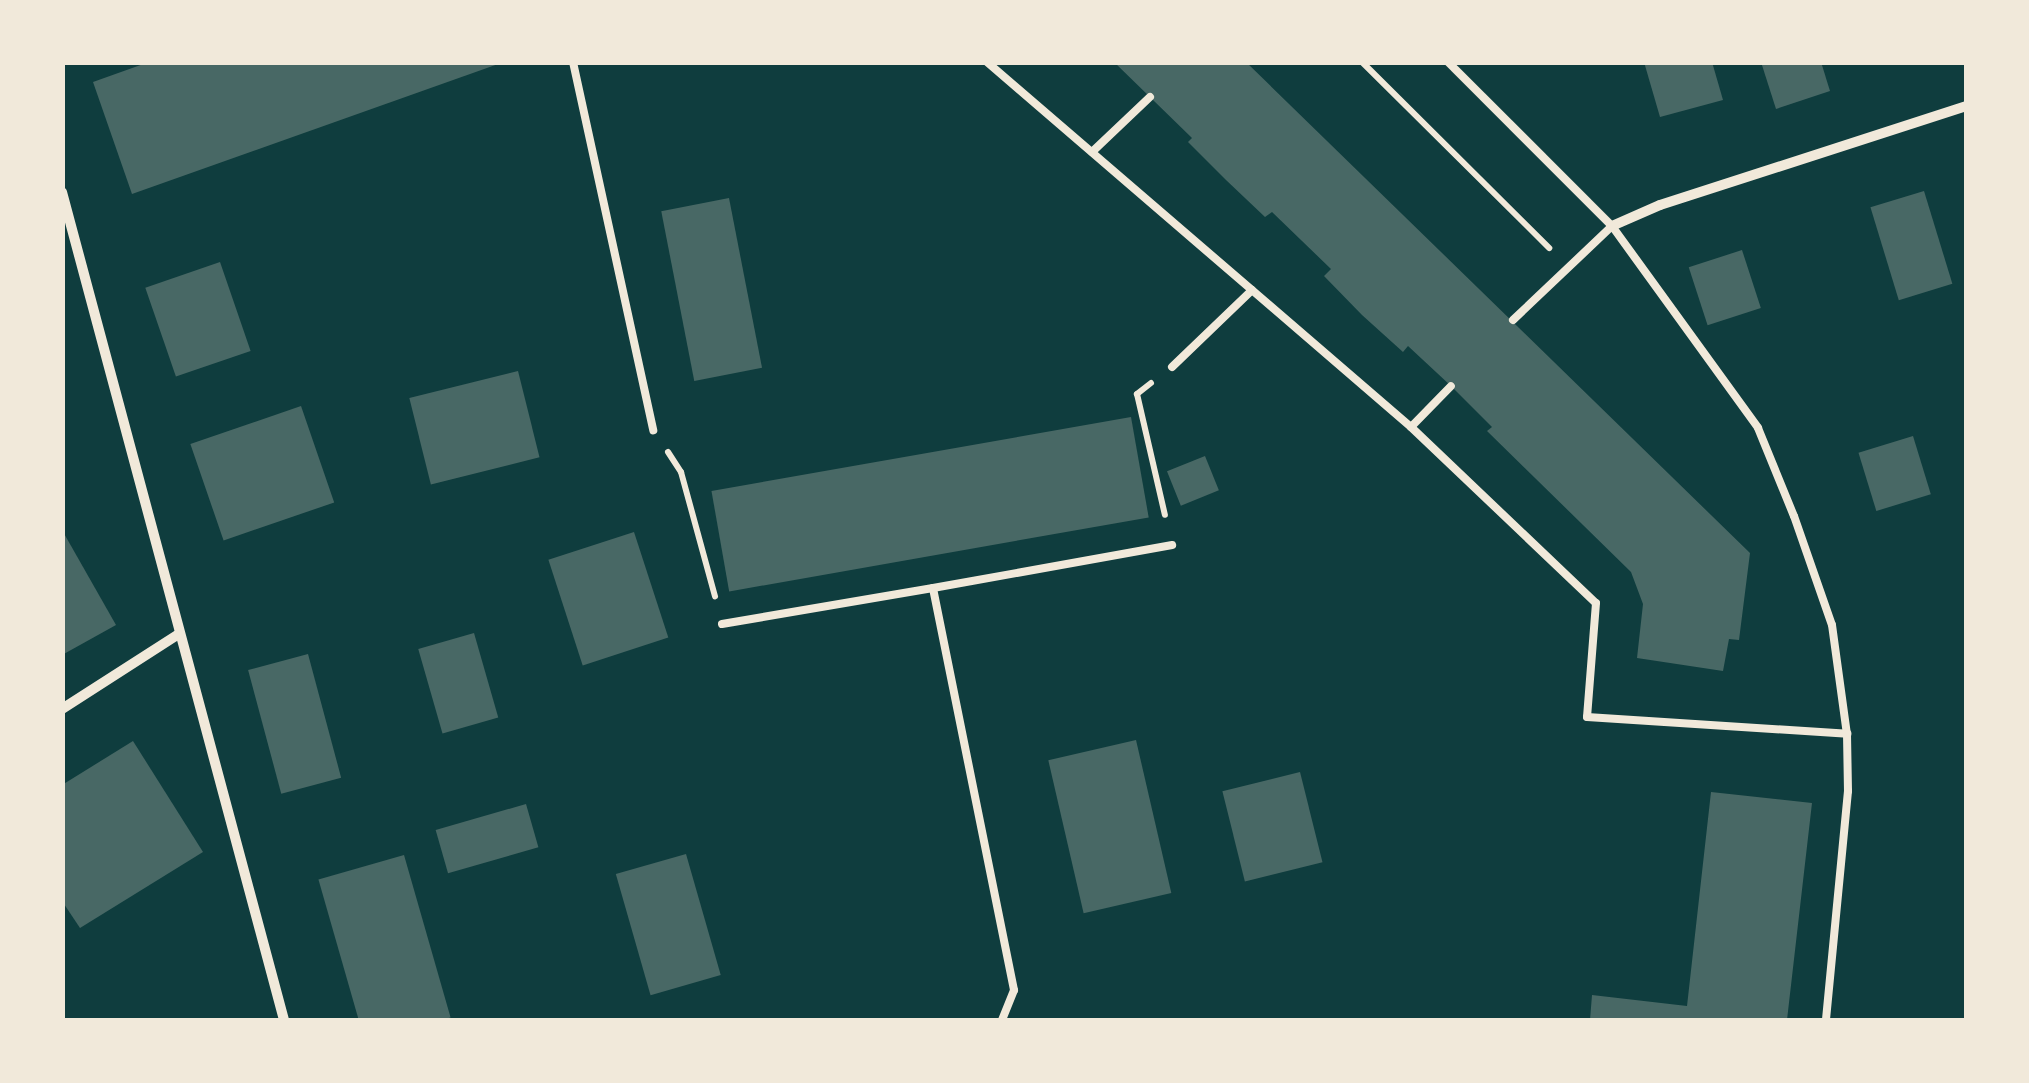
<!DOCTYPE html>
<html>
<head>
<meta charset="utf-8">
<style>
	body { margin:0 }
	#map { position:relative; width:2029px; height:1083px; overflow:hidden; background:#0f3d3e; font-family:"Work Sans",sans-serif }
	div>[style] { position:absolute }
	.building>* { inset:0; background:#486865; transform-origin:0 0 }
	.path>* { height:6px; margin:-3px; padding:0 3px; transform-origin:3px; border-radius:3px; background:#f1e9da }
	.service>* { height:8px; margin:-4px; padding:0 4px; transform-origin:4px; border-radius:4px; background:#f1e9da }
	.minor>* { height:10px; margin:-5px; padding:0 5px; transform-origin:5px; border-radius:5px; background:#f1e9da }
	span { translate:-50% -50%; white-space:nowrap; text-align:center; line-height:1.15; -webkit-text-stroke:10px #f1e9da; paint-order:stroke }
	.frame { position:absolute; inset:0; border:65px solid #f1e9da; pointer-events:none }
</style>
</head>
<body>
<div id="map">
	<div class="building">
		<i style="clip-path:polygon(149px 62px,501px 62px,501px 63px,132px 194px,93px 82px)"></i>
		<i style="clip-path:polygon(1114px 62px,1246px 62px,1750px 553px,1739px 640px,1729px 639px,1723px 671px,1637px 658px,1643px 604px,1631px 572px,1487px 431px,1492px 427px,1451px 386px,1408px 346px,1403px 352px,1362px 315px,1324px 276px,1331px 269px,1272px 212px,1265px 217px,1226px 180px,1188px 142px,1192px 138px)"></i>
		<i style="clip-path:polygon(1644px 62px,1712px 62px,1723px 100px,1660px 117px)"></i>
		<i style="clip-path:polygon(1761px 62px,1821px 62px,1830px 91px,1776px 109px)"></i>
		<i style="left:1924px;top:191px;width:97px;height:56px;rotate:73deg"></i>
		<i style="left:729px;top:198px;width:173px;height:69px;rotate:79deg"></i>
		<i style="left:1742px;top:250px;width:61px;height:56px;rotate:72deg"></i>
		<i style="left:220px;top:262px;width:94px;height:79px;rotate:71deg"></i>
		<i style="left:518px;top:371px;width:89px;height:112px;rotate:76deg"></i>
		<i style="left:301px;top:406px;width:102px;height:117px;rotate:71deg"></i>
		<i style="left:1131px;top:417px;width:102px;height:426px;rotate:80deg"></i>
		<i style="left:1913px;top:436px;width:61px;height:57px;rotate:73deg"></i>
		<i style="left:1205px;top:456px;width:37px;height:41px;rotate:68deg"></i>
		<i style="clip-path:polygon(62px 530px,116px 625px,62px 655px)"></i>
		<i style="left:634px;top:532px;width:111px;height:90px;rotate:72deg"></i>
		<i style="left:474px;top:633px;width:88px;height:58px;rotate:74deg"></i>
		<i style="left:308px;top:654px;width:128px;height:62px;rotate:75deg"></i>
		<i style="left:1136px;top:740px;width:157px;height:90px;rotate:77deg"></i>
		<i style="clip-path:polygon(133px 741px,203px 852px,80px 928px,62px 901px,62px 785px)"></i>
		<i style="left:1300px;top:772px;width:93px;height:80px;rotate:76deg"></i>
		<i style="clip-path:polygon(1711px 792px,1812px 803px,1787px 1020px,1590px 1020px,1592px 995px,1687px 1006px)"></i>
		<i style="left:526px;top:804px;width:45px;height:94px;rotate:74deg"></i>
		<i style="left:686px;top:854px;width:126px;height:73px;rotate:74deg"></i>
		<i style="left:404px;top:855px;width:169px;height:89px;rotate:74deg"></i>
	</div>
	<div class="path">
		<i style="left:1362px;top:62px;width:264px;rotate:44.8deg"></i>
		<i style="left:1151px;top:383px;width:18px;rotate:142deg"></i>
		<i style="left:1137px;top:394px;width:124px;rotate:77deg"></i>
		<i style="left:668px;top:452px;width:24px;rotate:57deg"></i>
		<i style="left:681px;top:472px;width:129px;rotate:74.7deg"></i>
	</div>
	<div class="service">
		<i style="left:573px;top:62px;width:377px;rotate:77.7deg"></i>
		<i style="left:987px;top:62px;width:559px;rotate:40.72deg"></i>
		<i style="left:1411px;top:427px;width:255px;rotate:43.6deg"></i>
		<i style="left:1596px;top:603px;width:114px;rotate:94.5deg"></i>
		<i style="left:1587px;top:717px;width:261px;rotate:3.7deg"></i>
		<i style="left:1448px;top:62px;width:232px;rotate:45deg"></i>
		<i style="left:1612px;top:226px;width:249px;rotate:54.1deg"></i>
		<i style="left:1758px;top:428px;width:95px;rotate:67.8deg"></i>
		<i style="left:1794px;top:516px;width:115px;rotate:70.8deg"></i>
		<i style="left:1832px;top:625px;width:110px;rotate:82.2deg"></i>
		<i style="left:1847px;top:734px;width:57px;rotate:89deg"></i>
		<i style="left:1848px;top:791px;width:230px;rotate:95.5deg"></i>
		<i style="left:1092px;top:152px;width:80px;rotate:-43.5deg"></i>
		<i style="left:1513px;top:320px;width:137px;rotate:-43.5deg"></i>
		<i style="left:1172px;top:367px;width:111px;rotate:-43.9deg"></i>
		<i style="left:1411px;top:427px;width:57px;rotate:-45.7deg"></i>
		<i style="left:722px;top:624px;width:214px;rotate:-9.7deg"></i>
		<i style="left:1002px;top:1020px;width:32px;rotate:-68deg"></i>
		<i style="left:1014px;top:990px;width:410px;rotate:-101.4deg"></i>
		<i style="left:933px;top:588px;width:243px;rotate:-10.2deg"></i>
	</div>
	<div class="minor">
		<i style="left:62px;top:192px;width:857px;rotate:74.99deg"></i>
		<i style="left:1612px;top:226px;width:52px;rotate:-23.6deg"></i>
		<i style="left:1660px;top:205px;width:322px;rotate:-17.9deg"></i>
		<i style="left:62px;top:709px;width:139px;rotate:-32.7deg"></i>
	</div>
	<div class="frame"></div>
</div>
</body>
</html>
